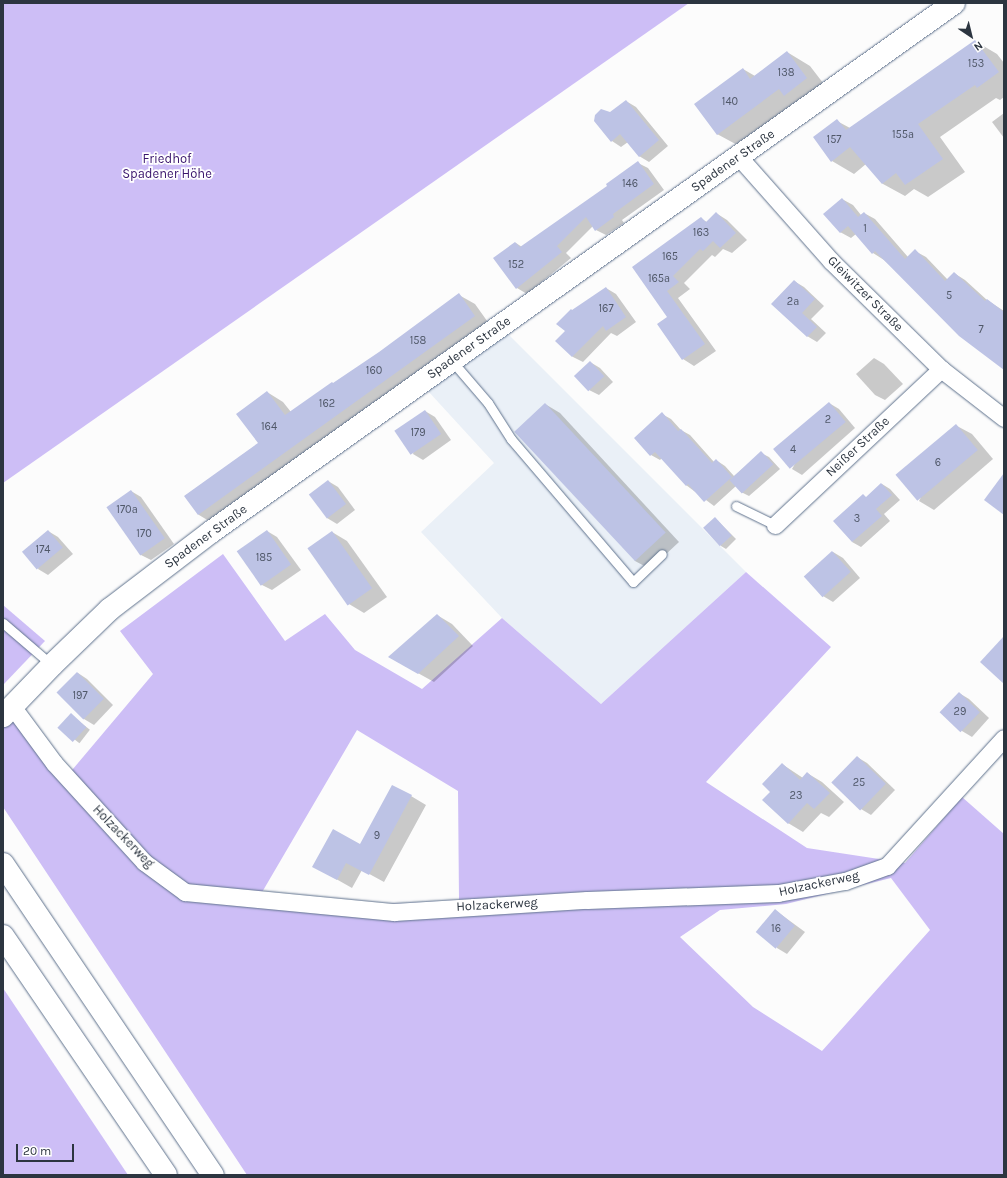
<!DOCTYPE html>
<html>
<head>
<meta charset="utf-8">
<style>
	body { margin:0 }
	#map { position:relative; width:1007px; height:1178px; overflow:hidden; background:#fcfcfc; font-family:Karla,sans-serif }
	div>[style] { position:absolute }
	.built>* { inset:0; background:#eaf0f7 }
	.green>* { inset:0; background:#cdbef6 }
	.shadow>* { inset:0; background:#0003; transform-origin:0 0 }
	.building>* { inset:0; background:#bdc3e5; transform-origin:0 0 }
	.roads { filter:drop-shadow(0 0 1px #5f728d) drop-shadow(0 0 1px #5f728d) }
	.lane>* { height:9px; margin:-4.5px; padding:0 4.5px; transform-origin:4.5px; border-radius:4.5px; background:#fff }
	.street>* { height:17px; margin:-8.5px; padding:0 8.5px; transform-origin:8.5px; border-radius:8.5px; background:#fff }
	.secondary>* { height:22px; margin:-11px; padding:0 11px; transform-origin:11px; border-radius:11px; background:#fff }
	.highway>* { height:22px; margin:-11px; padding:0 11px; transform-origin:11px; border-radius:11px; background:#fff }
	span { translate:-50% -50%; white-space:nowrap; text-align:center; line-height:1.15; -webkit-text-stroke:3.5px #fff; paint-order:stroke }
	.number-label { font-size:11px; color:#505869 }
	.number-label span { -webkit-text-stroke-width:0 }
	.park-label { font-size:13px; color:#3a156d }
	.street-label { font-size:13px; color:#2c3540 }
	.frame { position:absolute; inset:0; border:4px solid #2c3540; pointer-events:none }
	.north { position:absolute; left:951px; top:16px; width:40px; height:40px; -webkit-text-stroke:3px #fff; paint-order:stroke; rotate:145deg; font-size:11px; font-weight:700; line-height:16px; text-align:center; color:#2c3540 }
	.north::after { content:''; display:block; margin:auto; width:14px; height:18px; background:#2c3540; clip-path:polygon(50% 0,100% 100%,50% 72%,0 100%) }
	.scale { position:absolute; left:16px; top:1144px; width:58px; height:18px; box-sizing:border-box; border:2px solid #2c3540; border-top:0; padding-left:5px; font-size:12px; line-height:14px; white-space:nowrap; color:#2c3540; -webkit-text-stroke:3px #fff; paint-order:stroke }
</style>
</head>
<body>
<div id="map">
	<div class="built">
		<i style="clip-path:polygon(506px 332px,746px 572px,601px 704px,502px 618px,421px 532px,494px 463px,428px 391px)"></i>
	</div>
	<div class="green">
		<i style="clip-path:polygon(3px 3px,689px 3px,3px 483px)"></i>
		<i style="clip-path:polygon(evenodd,223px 554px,285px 641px,325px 614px,355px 650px,422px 689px,502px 618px,601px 704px,746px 572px,831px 647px,706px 782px,807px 848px,905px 863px,962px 797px,1004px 834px,1004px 1175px,247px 1175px,3px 807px,3px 704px,62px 782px,153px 674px,120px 631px,223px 554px,357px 730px,458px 791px,459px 900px,391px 904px,261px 894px,357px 730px,223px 554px,891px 878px,930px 930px,822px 1051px,753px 1007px,680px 937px,720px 910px,786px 904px,891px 878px)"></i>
		<i style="clip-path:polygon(3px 605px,45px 641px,3px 685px)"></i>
		<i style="clip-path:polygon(3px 988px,128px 1175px,3px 1175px)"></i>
	</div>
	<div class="shadow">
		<i style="clip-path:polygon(975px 41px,997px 54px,1004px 63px,1004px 97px,1000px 100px,996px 98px,940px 137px,965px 172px,928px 197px,914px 189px,905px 196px,883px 184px,866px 164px,854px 174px,832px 161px,837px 121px,850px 128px)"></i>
		<i style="clip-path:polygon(787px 52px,810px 66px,830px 92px,741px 147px,717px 134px,743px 69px,755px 76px)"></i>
		<i style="clip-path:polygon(626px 101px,636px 107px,668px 146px,649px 162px,639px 156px,628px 142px,621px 147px,612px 141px,610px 113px)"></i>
		<i style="clip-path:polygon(1004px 113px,1004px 138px,992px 122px)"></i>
		<i style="clip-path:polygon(638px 163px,648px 168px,664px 190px,622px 220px,624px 223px,606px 235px,596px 230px,593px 226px,566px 253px,571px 258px,527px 294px,517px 288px,516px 243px,522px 247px,609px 186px)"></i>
		<i style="clip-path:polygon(842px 199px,853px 205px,861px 215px,864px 213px,875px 219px,908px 257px,915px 251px,926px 257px,948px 280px,954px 273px,965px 280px,987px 300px,1004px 311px,1004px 368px,884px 260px,873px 253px,856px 234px,851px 238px,840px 232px)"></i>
		<i style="clip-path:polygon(716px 213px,727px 220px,747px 240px,732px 253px,723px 249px,715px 257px,712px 255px,684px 283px,690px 289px,678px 298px,716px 351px,694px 366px,683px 359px,669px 317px,633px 267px,701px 219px,707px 222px)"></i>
		<i style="clip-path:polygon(794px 281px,804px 287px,824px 306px,811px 319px,826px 333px,817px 342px,807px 336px)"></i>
		<i style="clip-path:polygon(606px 288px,616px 294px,636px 322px,617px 336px,611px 333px,583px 362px,573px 357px,557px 341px,566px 331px,573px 311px)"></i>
		<i style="clip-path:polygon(459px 295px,475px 304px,490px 325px,214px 524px,199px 515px,185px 496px,259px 443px,267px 392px,283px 402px,291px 412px,379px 353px)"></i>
		<i style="clip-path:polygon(874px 358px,884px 364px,903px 384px,885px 400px,875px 395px,856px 374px)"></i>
		<i style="clip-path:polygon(590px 362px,600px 368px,613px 382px,599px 395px,589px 390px)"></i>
		<i style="clip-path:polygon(829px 403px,839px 409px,855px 428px,802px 475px,792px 469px)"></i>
		<i style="clip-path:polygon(545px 404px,560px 413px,679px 542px,650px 569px,635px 561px)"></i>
		<i style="clip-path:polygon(425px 411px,435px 417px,451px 440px,423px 460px,413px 454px)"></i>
		<i style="clip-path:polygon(662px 414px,671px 419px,681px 430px,690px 435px,714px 462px,716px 460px,725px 466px,734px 476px,761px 453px,769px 457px,780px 469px,749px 496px,741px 492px,736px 486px,714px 506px,686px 485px,662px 458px,660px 460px,651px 455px)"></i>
		<i style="clip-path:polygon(957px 426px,972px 434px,993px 459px,934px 510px,919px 501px)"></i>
		<i style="clip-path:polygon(328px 481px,338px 487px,355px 510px,337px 524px,327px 518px)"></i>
		<i style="clip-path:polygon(882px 484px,890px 489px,900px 500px,884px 514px,890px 521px,861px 547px,852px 542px,867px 497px)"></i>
		<i style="clip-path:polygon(131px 491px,141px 497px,174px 544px,151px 560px,141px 555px,108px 507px)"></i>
		<i style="clip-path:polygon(715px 518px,736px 539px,726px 549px,721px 546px)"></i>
		<i style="clip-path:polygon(48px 531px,58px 537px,73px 554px,48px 575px,38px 569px)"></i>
		<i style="clip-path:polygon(267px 531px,277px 537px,301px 570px,272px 590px,262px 585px)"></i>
		<i style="clip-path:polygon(332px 532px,347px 541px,387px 597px,364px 613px,349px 604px)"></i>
		<i style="clip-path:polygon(833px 552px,843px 558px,860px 578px,833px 602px,823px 596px)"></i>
		<i style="clip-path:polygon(437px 615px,452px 624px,473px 646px,434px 682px,389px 657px)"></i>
		<i style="clip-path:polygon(78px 673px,87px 679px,113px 705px,94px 725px,84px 719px)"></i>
		<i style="clip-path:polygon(959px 693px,969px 699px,989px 718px,972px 737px,962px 731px)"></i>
		<i style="left:71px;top:715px;width:24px;height:17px;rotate:38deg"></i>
		<i style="clip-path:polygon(857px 757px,867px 763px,895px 790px,871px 815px,861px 809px,833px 783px)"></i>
		<i style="clip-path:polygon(782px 764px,803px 778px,807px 773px,822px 782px,844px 802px,829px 817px,821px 813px,803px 832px,788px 823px,771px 792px)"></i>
		<i style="clip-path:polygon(411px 796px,426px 805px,384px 882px,362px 870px,352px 888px,329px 875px)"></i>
		<i style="clip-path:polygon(775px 910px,805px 932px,787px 954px,777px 948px)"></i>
	</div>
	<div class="building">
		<i style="clip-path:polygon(975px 40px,999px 72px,977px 88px,975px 85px,918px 124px,943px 159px,905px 185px,896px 173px,882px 184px,850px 147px,831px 162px,813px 137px,837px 119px,846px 130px)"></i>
		<i style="clip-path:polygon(787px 51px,807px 78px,784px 96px,779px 89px,717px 135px,694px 104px,743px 68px,750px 79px)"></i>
		<i style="clip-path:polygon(626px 100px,659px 140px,639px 157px,620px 134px,611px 142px,594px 121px,595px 115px,601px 109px,610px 112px)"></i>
		<i style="clip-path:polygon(638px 161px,654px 184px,613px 214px,614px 217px,595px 231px,586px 217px,557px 246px,562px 252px,516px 289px,493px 258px,515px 242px,520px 247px,607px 186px,606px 184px)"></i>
		<i style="clip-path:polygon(842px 198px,858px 217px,852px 222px,864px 212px,905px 259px,915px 249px,945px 281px,954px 272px,985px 301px,987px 299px,1004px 312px,1004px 370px,959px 336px,875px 251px,872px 254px,848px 226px,840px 233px,823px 214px)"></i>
		<i style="clip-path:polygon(716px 212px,736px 233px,720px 248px,713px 241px,703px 251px,700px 249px,673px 276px,679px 282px,667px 291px,705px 344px,682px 360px,657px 324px,667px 317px,632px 267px,701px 217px,706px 222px)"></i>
		<i style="clip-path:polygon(794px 280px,815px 299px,802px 313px,817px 327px,807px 337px,771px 304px)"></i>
		<i style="clip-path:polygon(606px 287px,626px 317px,606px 331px,603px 326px,572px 357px,555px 341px,565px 331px,556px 324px,571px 309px,572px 310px)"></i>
		<i style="clip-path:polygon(459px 293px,475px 316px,198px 515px,184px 496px,258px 443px,236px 414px,267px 391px,285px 415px,332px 382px,333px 383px,379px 352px)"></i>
		<i style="left:590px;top:361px;width:21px;height:22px;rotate:47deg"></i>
		<i style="left:829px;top:402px;width:26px;height:73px;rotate:50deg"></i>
		<i style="left:545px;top:403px;width:177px;height:42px;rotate:47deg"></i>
		<i style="left:425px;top:410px;width:29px;height:37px;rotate:56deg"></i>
		<i style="clip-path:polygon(662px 412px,678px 431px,681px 429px,712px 463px,716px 459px,732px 477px,704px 502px,688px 484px,686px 486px,655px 452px,650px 456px,634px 438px)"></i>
		<i style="left:956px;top:424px;width:34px;height:79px;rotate:50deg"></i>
		<i style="left:761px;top:451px;width:18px;height:43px;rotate:47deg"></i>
		<i style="clip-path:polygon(1004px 473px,1004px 515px,984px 500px)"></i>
		<i style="left:328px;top:480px;width:30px;height:24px;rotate:53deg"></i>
		<i style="clip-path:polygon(881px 483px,892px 495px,876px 509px,882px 516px,852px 542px,833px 521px,863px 494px,866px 497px)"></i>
		<i style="left:131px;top:490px;width:59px;height:30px;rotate:55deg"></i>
		<i style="left:715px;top:517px;width:25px;height:16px;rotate:48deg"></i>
		<i style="left:48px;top:530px;width:23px;height:34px;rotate:50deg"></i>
		<i style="left:267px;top:530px;width:42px;height:37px;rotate:55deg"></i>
		<i style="left:332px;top:531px;width:70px;height:30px;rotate:55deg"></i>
		<i style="left:832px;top:551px;width:28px;height:38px;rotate:48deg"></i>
		<i style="clip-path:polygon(437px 614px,459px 636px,418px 674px,388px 657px)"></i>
		<i style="clip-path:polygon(1004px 636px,1004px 684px,980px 662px)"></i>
		<i style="left:77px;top:672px;width:38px;height:29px;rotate:45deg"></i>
		<i style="left:959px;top:692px;width:29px;height:28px;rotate:44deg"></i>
		<i style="left:71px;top:713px;width:21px;height:20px;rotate:43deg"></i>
		<i style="left:857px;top:756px;width:40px;height:37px;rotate:44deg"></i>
		<i style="clip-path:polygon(782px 763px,800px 780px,807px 772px,830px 793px,814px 809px,807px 803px,788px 824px,762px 800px,770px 792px,762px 784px)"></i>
		<i style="clip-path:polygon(392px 785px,412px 795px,369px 875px,346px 863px,337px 880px,312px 867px,333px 829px,360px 844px)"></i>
		<i style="left:775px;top:909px;width:26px;height:30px;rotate:40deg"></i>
	</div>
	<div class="roads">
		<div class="lane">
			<i style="left:452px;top:361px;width:55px;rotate:49.4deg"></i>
			<i style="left:488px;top:403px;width:43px;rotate:57.4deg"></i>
			<i style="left:511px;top:439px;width:188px;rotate:49.5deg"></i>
			<i style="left:633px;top:582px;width:40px;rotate:-44deg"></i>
			<i style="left:736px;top:506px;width:43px;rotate:26deg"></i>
			<i style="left:3px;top:623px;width:65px;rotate:40.6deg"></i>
		</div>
		<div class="street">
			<i style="left:739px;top:157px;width:139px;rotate:48.5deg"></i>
			<i style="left:831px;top:261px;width:154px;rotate:44.5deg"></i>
			<i style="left:941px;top:369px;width:80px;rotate:37.9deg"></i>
			<i style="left:775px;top:525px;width:228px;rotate:-43.2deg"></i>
			<i style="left:12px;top:706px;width:71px;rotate:53.6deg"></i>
			<i style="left:54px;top:763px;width:134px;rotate:47.7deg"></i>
			<i style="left:144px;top:862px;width:51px;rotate:36.2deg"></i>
			<i style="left:185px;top:892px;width:210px;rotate:5.5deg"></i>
			<i style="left:394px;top:912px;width:193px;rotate:-3.6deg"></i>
			<i style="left:587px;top:900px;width:191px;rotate:-2.1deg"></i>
			<i style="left:778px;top:893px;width:68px;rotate:-10.2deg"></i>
			<i style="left:845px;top:881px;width:45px;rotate:-19.7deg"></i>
			<i style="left:887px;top:866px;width:173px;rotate:-47.6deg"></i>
		</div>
		<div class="secondary">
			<i style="left:3px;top:716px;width:71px;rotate:-46.1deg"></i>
			<i style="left:52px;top:665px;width:81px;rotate:-44deg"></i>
			<i style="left:110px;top:609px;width:127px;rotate:-37.3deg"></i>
			<i style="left:211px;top:532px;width:912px;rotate:-35.45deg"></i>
		</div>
		<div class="highway">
			<i style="left:3px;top:864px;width:375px;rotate:56deg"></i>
			<i style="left:3px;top:936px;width:289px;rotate:55.7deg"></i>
		</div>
	</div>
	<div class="number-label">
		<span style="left:976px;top:64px">153</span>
		<span style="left:786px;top:73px">138</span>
		<span style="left:730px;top:102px">140</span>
		<span style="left:903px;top:135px">155a</span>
		<span style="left:834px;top:140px">157</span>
		<span style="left:630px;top:184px">146</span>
		<span style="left:865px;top:229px">1</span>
		<span style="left:701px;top:233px">163</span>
		<span style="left:670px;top:257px">165</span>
		<span style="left:516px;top:265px">152</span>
		<span style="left:659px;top:279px">165a</span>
		<span style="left:949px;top:296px">5</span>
		<span style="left:793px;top:302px">2a</span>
		<span style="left:606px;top:309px">167</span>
		<span style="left:981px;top:330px">7</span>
		<span style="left:418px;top:341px">158</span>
		<span style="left:374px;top:371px">160</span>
		<span style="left:327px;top:404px">162</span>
		<span style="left:828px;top:420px">2</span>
		<span style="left:269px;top:427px">164</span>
		<span style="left:418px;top:433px">179</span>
		<span style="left:793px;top:450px">4</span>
		<span style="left:938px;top:463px">6</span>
		<span style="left:127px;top:510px">170a</span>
		<span style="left:857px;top:519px">3</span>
		<span style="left:144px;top:534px">170</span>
		<span style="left:43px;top:550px">174</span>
		<span style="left:264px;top:558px">185</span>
		<span style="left:80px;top:696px">197</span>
		<span style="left:960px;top:712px">29</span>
		<span style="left:859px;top:783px">25</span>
		<span style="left:796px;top:796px">23</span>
		<span style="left:377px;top:836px">9</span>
		<span style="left:776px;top:929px">16</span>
	</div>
	<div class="park-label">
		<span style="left:167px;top:167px">Friedhof<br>Spadener Höhe</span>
	</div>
	<div class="street-label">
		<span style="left:733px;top:161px;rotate:-35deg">Spadener Straße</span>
		<span style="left:865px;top:294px;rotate:45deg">Gleiwitzer Straße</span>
		<span style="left:469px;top:348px;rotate:-35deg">Spadener Straße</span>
		<span style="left:858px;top:447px;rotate:-43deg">Neißer Straße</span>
		<span style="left:206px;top:537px;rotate:-36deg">Spadener Straße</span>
		<span style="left:123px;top:837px;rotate:46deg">Holzackerweg</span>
		<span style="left:819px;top:884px;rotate:-12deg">Holzackerweg</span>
		<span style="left:497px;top:905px;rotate:-3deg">Holzackerweg</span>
	</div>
	<div class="frame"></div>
	<div class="north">N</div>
	<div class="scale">20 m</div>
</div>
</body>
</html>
